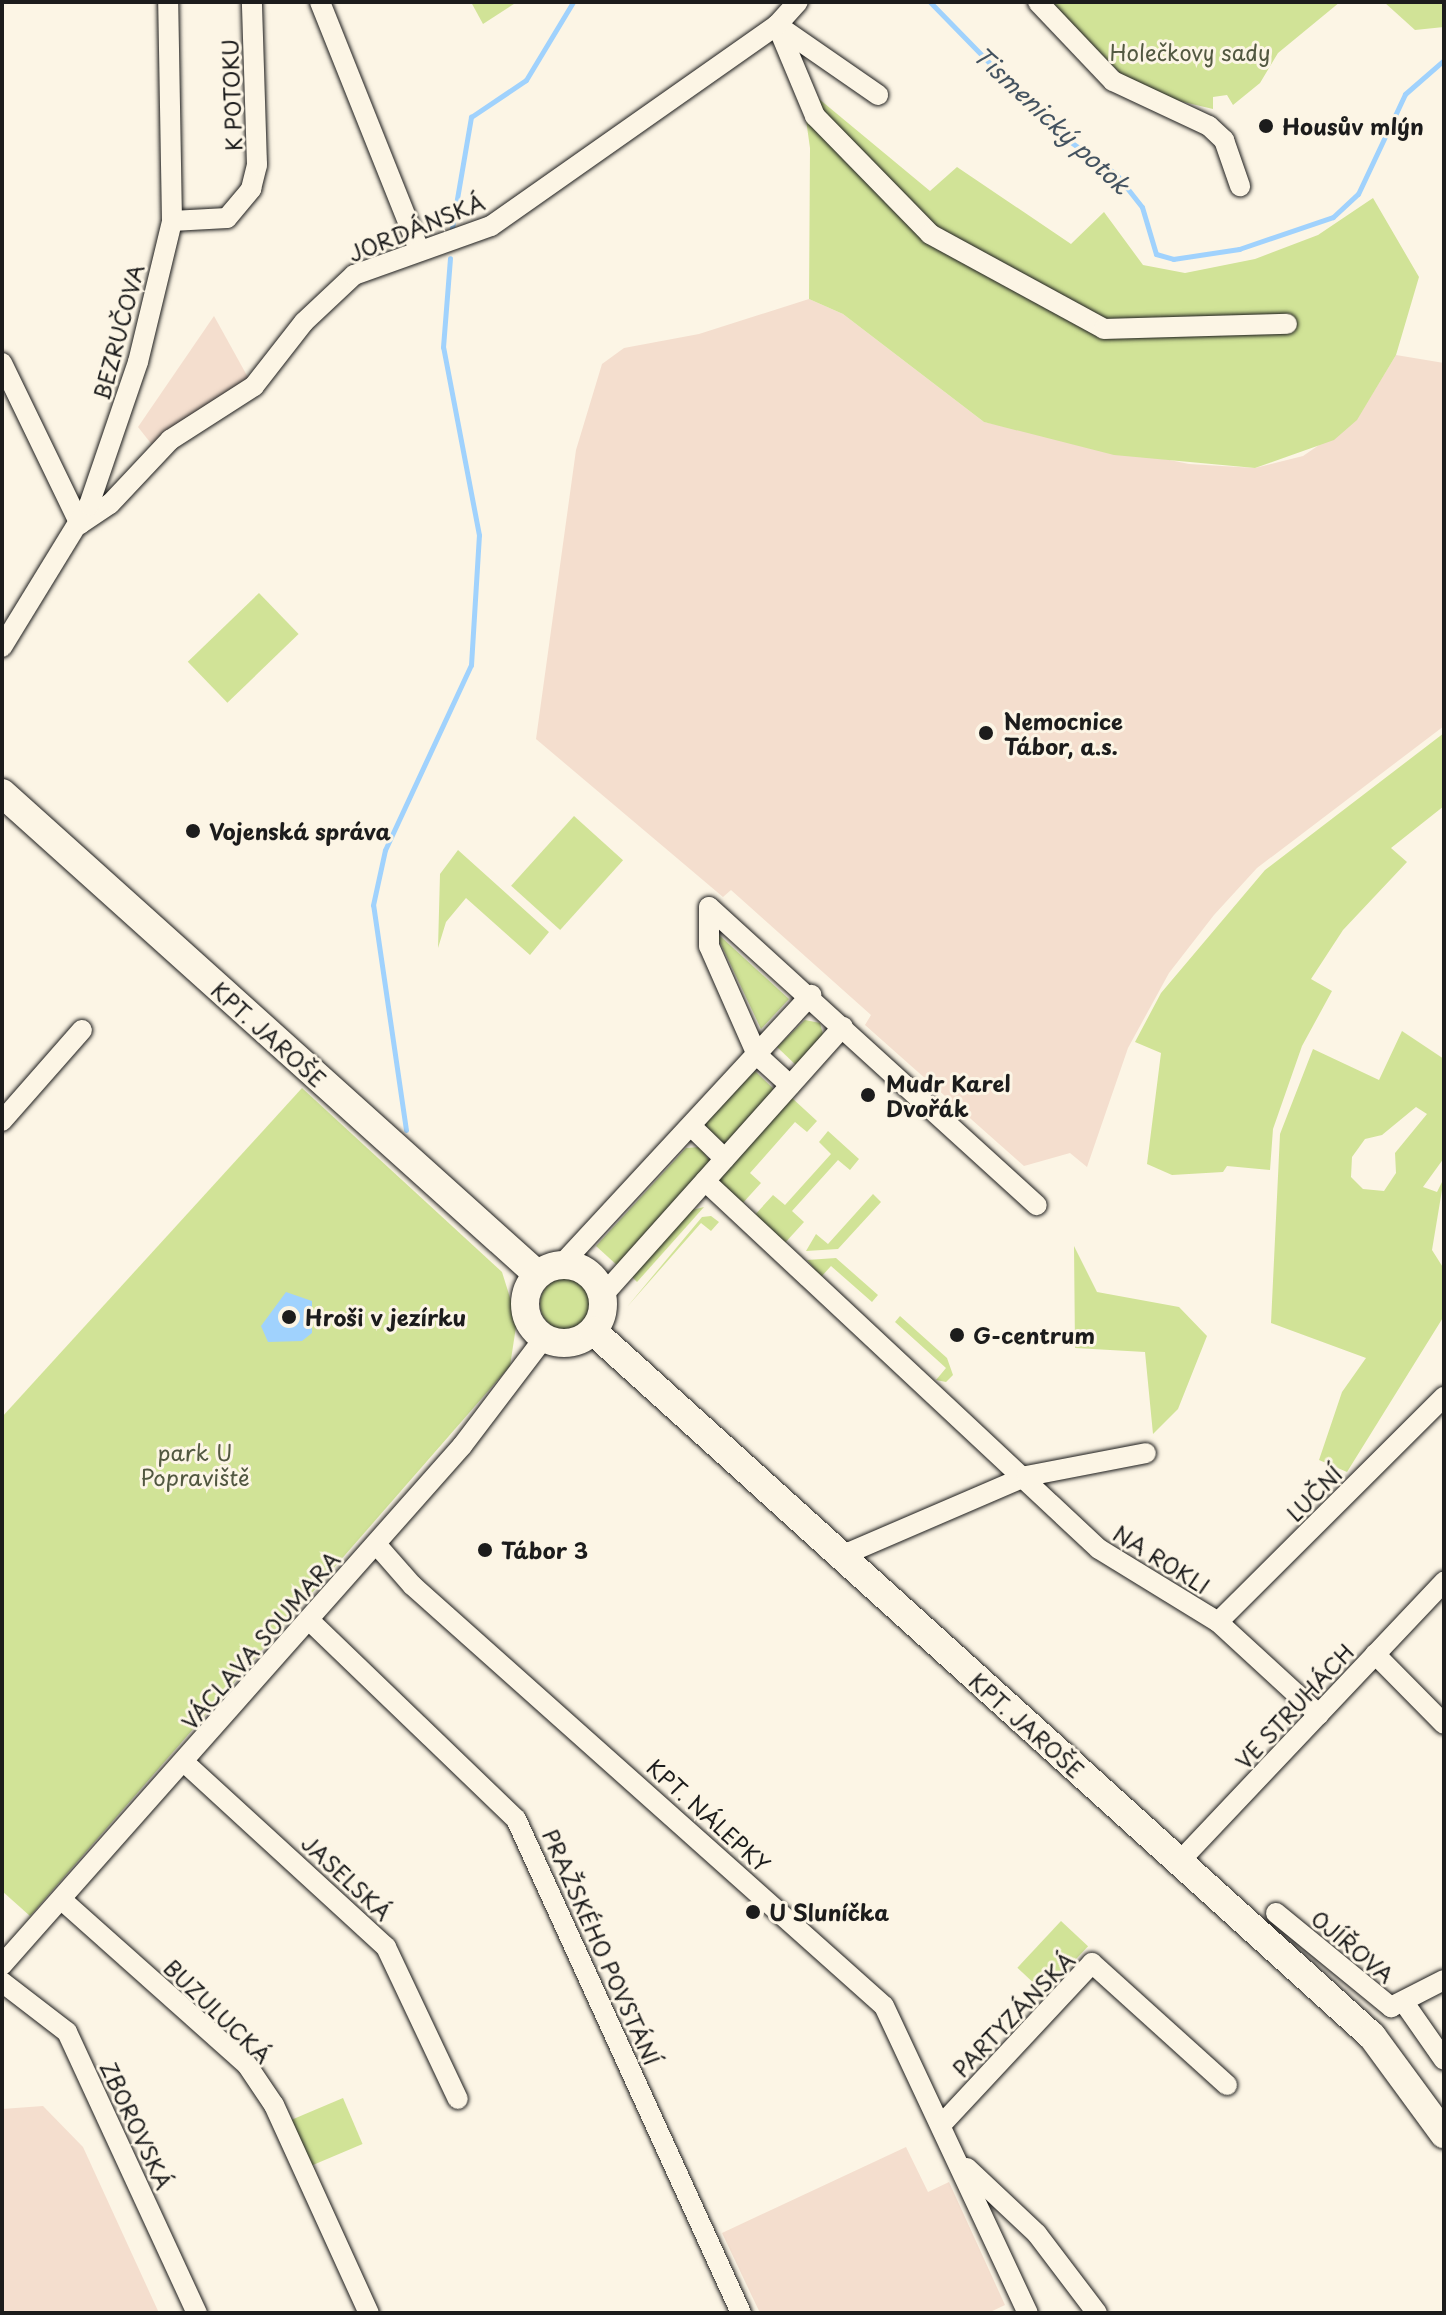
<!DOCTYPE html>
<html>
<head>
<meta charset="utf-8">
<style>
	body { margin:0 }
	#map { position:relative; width:1446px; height:2315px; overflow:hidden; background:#fcf5e5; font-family:"Playpen Sans",sans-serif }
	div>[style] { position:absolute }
	.built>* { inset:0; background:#f4dece }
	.green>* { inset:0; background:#d1e397; transform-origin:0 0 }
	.round { border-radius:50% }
	.water>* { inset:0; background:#a0d2fd }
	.stream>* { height:5px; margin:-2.5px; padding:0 2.5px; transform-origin:2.5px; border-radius:2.5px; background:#a0d2fd }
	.roads { filter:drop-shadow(0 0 2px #1c1c1c) drop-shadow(0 0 2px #1c1c1c) }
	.street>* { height:20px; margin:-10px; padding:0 10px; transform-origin:10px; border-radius:10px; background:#fcf5e5 }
	.secondary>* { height:28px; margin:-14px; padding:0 14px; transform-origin:14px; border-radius:14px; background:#fcf5e5 }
	.secondary>.ring { margin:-14px; padding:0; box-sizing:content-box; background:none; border:28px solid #fcf5e5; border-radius:50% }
	.dots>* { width:22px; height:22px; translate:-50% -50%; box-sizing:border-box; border:4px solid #fcf5e5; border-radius:50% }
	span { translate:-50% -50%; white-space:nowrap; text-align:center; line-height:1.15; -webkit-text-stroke:6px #fcf5e5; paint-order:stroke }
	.park-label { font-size:22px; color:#525841 }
	.street-label { font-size:22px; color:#1c1c1c }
	.poi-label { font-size:22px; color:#1c1c1c; font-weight:700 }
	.left { translate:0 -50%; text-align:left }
	.water-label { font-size:24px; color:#445360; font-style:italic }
	.frame { position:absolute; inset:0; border:4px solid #1c1c1c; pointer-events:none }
</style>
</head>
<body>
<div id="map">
	<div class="built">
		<i style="clip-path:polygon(809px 299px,843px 314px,984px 422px,1189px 464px,1255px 468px,1303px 456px,1357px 419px,1396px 355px,1444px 363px,1444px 726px,1257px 868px,1214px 915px,1169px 973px,1128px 1048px,1087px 1167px,1070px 1153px,1024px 1166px,865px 1025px,871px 1015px,731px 890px,723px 897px,536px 739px,576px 450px,602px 364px,624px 348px,699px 334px)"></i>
		<i style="clip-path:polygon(214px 316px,250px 381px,153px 446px,138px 427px)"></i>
		<i style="clip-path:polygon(43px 2106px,83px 2147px,159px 2313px,2px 2313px,2px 2109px)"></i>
		<i style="clip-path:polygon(906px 2147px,928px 2192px,949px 2182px,1005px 2305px,988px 2313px,760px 2313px,722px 2233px)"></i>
	</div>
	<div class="green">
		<i style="clip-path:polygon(471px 2px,517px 2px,483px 24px)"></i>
		<i style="clip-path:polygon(1051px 2px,1340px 2px,1278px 53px,1260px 83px,1233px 105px,1227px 95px,1213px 97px,1213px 109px,1158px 96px,1120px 73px)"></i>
		<i style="clip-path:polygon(1384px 2px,1444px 2px,1444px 27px,1415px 30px)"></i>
		<i style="clip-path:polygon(801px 84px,930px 191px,957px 167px,1071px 244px,1104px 212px,1143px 265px,1185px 273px,1255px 259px,1318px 235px,1373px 198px,1419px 277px,1396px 355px,1357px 420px,1334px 440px,1255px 468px,1114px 455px,984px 422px,843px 314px,809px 299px,810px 148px)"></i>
		<i style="left:259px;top:593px;width:57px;height:99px;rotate:46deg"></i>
		<i style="clip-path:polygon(1444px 733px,1444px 806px,1391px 848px,1407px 862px,1343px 930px,1311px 979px,1332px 991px,1302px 1046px,1273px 1129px,1270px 1170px,1227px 1166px,1223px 1172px,1172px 1175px,1147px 1164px,1161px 1053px,1135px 1042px,1161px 993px,1265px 870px)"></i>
		<i style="left:574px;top:816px;width:66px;height:94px;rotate:42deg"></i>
		<i style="clip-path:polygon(458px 850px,549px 932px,530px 955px,466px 898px,446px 922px,438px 948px,440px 874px)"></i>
		<i style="clip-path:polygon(719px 935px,789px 999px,761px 1029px,719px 940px)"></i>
		<i style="clip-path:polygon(805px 1020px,820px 1023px,824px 1038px,799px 1068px,777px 1047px)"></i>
		<i style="clip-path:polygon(evenodd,1402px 1031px,1444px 1059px,1444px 1158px,1423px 1187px,1437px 1192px,1444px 1178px,1432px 1250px,1444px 1269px,1444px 1316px,1347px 1472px,1319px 1460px,1342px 1392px,1366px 1358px,1271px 1323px,1280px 1134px,1313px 1049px,1379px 1080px,1402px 1031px,1416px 1107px,1427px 1114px,1395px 1153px,1396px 1173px,1384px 1191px,1363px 1189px,1351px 1177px,1352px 1157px,1365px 1139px,1382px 1135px,1416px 1107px)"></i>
		<i style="left:755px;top:1071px;width:30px;height:74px;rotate:44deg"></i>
		<i style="clip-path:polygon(302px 1088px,502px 1272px,517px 1320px,510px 1366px,30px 1916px,2px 1891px,2px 1417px)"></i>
		<i style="clip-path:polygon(792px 1098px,817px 1121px,807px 1132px,795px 1122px,750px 1173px,761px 1183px,741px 1205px,716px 1183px)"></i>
		<i style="clip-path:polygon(828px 1131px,859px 1159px,850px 1170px,838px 1160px,792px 1211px,804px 1222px,784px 1244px,753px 1217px,773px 1195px,785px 1205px,831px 1154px,819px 1142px)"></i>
		<i style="clip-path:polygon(700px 1147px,710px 1161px,619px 1267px,596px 1246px,686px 1148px)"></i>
		<i style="clip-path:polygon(873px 1194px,881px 1202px,838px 1249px,806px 1251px,816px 1234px,828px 1244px)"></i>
		<i style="clip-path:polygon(704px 1207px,637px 1282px,631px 1276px,688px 1211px)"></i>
		<i style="clip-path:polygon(711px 1216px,719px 1222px,711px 1231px,701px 1223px,627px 1307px,702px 1217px)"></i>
		<i style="clip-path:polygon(1074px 1246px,1097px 1292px,1179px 1307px,1207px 1336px,1178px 1409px,1153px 1434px,1145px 1352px,1075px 1348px)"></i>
		<i style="clip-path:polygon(836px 1258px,878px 1295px,872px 1302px,831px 1266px,821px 1277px,807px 1260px)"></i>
		<i class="round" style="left:540px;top:1278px;width:52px;height:52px"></i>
		<i style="clip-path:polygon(900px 1316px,947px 1358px,953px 1375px,946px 1382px,936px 1380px,946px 1368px,895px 1322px)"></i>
		<i style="left:1061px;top:1921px;width:37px;height:64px;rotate:43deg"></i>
		<i style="left:343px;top:2098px;width:50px;height:59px;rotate:67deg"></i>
	</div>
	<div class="water">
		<i style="clip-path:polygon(286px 1292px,312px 1301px,312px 1333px,302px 1341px,268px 1342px,261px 1326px)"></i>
	</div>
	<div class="stream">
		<i style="left:930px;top:2px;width:183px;rotate:45.7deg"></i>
		<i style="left:1058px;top:133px;width:71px;rotate:35.3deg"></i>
		<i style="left:1116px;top:174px;width:42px;rotate:51.8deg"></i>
		<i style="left:1142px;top:207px;width:49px;rotate:73.4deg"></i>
		<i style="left:1156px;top:254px;width:18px;rotate:16deg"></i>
		<i style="left:1173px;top:259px;width:67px;rotate:-8.6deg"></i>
		<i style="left:1239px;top:249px;width:99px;rotate:-18.8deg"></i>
		<i style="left:1333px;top:217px;width:34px;rotate:-43deg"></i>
		<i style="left:1358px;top:194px;width:110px;rotate:-64.8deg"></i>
		<i style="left:1405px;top:94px;width:52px;rotate:-41.1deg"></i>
		<i style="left:452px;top:228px;width:113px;rotate:-80.3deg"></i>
		<i style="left:471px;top:117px;width:66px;rotate:-33.9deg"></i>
		<i style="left:526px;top:80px;width:91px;rotate:-58.9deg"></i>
		<i style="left:406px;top:1130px;width:227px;rotate:-98.3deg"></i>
		<i style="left:373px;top:905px;width:56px;rotate:-77.7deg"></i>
		<i style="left:385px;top:850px;width:204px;rotate:-65.1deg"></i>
		<i style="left:471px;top:665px;width:130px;rotate:-86.5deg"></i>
		<i style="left:479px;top:535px;width:191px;rotate:-100.8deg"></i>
		<i style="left:443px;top:347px;width:89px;rotate:-85.5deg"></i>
	</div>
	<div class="roads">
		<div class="street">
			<i style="left:320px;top:2px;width:266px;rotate:68.2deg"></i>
			<i style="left:1038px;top:2px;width:109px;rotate:46.5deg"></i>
			<i style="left:1113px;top:81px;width:106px;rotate:25.1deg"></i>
			<i style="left:1209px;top:126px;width:21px;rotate:43deg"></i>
			<i style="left:1224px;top:140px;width:49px;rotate:70.8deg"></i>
			<i style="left:777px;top:25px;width:99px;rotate:67.3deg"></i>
			<i style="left:815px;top:116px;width:165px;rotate:45.7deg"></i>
			<i style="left:930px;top:234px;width:198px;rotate:28.6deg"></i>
			<i style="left:1104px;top:329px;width:183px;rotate:-1.6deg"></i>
			<i style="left:777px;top:25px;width:123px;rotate:34.7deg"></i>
			<i style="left:172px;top:221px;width:55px;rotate:-3.1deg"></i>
			<i style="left:227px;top:218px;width:38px;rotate:-50deg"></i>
			<i style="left:251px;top:189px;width:25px;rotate:-76deg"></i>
			<i style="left:257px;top:165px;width:163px;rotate:-91.8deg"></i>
			<i style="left:2px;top:363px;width:179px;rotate:64.2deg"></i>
			<i style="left:80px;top:524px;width:36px;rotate:-34deg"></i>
			<i style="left:110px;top:504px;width:88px;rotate:-46.8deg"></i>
			<i style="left:170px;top:440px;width:100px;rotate:-32.7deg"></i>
			<i style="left:254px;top:386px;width:81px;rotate:-52deg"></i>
			<i style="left:304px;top:322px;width:69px;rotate:-43.2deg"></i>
			<i style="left:354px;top:275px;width:145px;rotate:-19.7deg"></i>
			<i style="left:491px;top:226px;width:350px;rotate:-35.1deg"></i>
			<i style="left:777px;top:25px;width:31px;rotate:-48deg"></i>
			<i style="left:2px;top:647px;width:167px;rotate:-58.5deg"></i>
			<i style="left:89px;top:505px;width:151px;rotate:-71.1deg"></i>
			<i style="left:138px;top:362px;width:145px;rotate:-76.4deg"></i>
			<i style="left:172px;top:221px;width:219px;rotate:-91deg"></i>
			<i style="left:709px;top:907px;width:443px;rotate:42.3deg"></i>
			<i style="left:709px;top:907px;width:39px;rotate:90deg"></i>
			<i style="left:709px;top:946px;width:119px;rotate:66.2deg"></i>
			<i style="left:757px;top:1055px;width:45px;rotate:42.3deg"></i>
			<i style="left:2px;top:1121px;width:121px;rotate:-48.7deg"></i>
			<i style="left:691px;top:1126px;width:47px;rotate:44.1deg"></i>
			<i style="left:705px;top:1181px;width:539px;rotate:43.05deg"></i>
			<i style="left:1099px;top:1549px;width:140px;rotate:31.5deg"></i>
			<i style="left:1218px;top:1622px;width:137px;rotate:42.6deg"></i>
			<i style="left:562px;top:1264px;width:367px;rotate:-47.2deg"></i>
			<i style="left:603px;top:1295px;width:360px;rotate:-48.2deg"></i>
			<i style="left:376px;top:1544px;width:55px;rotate:48.7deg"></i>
			<i style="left:412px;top:1585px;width:632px;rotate:41.73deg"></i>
			<i style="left:884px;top:2006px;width:339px;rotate:64.9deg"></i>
			<i style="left:841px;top:1556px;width:202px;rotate:-23.3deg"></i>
			<i style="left:1027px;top:1476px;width:121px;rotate:-10.9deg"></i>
			<i style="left:309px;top:1620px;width:287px;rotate:43.9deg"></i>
			<i style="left:516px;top:1819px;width:543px;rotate:65.51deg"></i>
			<i style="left:1218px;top:1622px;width:319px;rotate:-44.9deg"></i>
			<i style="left:1375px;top:1654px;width:98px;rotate:45.4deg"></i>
			<i style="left:184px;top:1762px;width:274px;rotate:42.5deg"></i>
			<i style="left:386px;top:1947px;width:168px;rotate:64.7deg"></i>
			<i style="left:1179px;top:1862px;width:386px;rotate:-46.6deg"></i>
			<i style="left:62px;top:1900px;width:248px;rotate:41.7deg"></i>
			<i style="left:247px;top:2065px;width:48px;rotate:56deg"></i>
			<i style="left:274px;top:2105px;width:229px;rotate:65.5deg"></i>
			<i style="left:1276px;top:1913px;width:149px;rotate:39.3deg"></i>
			<i style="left:1391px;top:2007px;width:59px;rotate:-27deg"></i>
			<i style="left:2px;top:1965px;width:694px;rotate:-48.45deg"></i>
			<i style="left:462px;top:1446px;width:136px;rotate:-52.8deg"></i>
			<i style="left:2px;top:1982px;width:82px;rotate:37.6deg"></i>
			<i style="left:67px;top:2032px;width:310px;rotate:65.2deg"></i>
			<i style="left:1405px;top:2004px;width:68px;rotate:55.1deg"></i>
			<i style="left:942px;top:2124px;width:220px;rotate:-47deg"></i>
			<i style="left:1092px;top:1963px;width:182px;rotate:42.1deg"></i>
			<i style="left:967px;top:2168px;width:96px;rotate:43.3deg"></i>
			<i style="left:1037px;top:2234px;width:99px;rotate:52.8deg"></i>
		</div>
		<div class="secondary">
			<i style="left:2px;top:793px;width:719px;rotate:41.96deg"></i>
			<i class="ring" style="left:525px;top:1265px;width:50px;height:50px"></i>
			<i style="left:593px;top:1331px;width:1051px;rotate:42.15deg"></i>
			<i style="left:1372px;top:2036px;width:122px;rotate:53.7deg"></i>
		</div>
	</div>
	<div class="dots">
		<i style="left:1266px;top:126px;background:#1c1c1c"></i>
		<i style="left:986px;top:733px;background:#1c1c1c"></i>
		<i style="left:193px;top:831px;background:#1c1c1c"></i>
		<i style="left:868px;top:1095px;background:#1c1c1c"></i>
		<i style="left:289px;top:1317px;background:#1c1c1c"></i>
		<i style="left:957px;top:1335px;background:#1c1c1c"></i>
		<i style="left:485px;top:1550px;background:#1c1c1c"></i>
		<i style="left:753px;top:1912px;background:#1c1c1c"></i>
	</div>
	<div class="park-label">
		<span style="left:1190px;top:52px">Holečkovy sady</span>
		<span style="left:195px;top:1464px">park U<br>Popraviště</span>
	</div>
	<div class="street-label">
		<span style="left:231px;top:95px;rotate:-92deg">K POTOKU</span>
		<span style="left:416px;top:227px;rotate:-22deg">JORDÁNSKÁ</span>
		<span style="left:118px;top:332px;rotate:-75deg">BEZRUČOVA</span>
		<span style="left:269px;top:1034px;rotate:42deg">KPT. JAROŠE</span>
		<span style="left:1314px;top:1493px;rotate:-45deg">LUČNÍ</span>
		<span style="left:1162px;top:1559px;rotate:32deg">NA ROKLI</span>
		<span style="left:260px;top:1640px;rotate:-49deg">VÁCLAVA SOUMARA</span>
		<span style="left:1294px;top:1706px;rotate:-47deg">VE STRUHÁCH</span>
		<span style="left:1027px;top:1725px;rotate:42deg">KPT. JAROŠE</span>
		<span style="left:709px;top:1815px;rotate:42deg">KPT. NÁLEPKY</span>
		<span style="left:347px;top:1877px;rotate:43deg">JASELSKÁ</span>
		<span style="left:1353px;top:1946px;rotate:40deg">OJÍŘOVA</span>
		<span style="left:602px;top:1947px;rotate:66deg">PRAŽSKÉHO POVSTÁNÍ</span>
		<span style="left:218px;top:2011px;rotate:44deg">BUZULUCKÁ</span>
		<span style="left:1013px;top:2014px;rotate:-46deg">PARTYZÁNSKÁ</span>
		<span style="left:137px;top:2125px;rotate:65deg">ZBOROVSKÁ</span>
	</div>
	<div class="poi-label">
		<span class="left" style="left:1282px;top:126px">Housův mlýn</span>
		<span class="left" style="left:1004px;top:733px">Nemocnice<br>Tábor, a.s.</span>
		<span class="left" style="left:209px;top:831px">Vojenská správa</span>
		<span class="left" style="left:886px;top:1095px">Mudr Karel<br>Dvořák</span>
		<span class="left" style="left:305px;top:1317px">Hroši v jezírku</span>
		<span class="left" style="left:973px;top:1335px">G-centrum</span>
		<span class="left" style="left:501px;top:1550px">Tábor 3</span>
		<span class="left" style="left:769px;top:1912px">U Sluníčka</span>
	</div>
	<div class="water-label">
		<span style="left:1052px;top:120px;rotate:43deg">Tismenický potok</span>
	</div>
	<div class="frame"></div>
</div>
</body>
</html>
